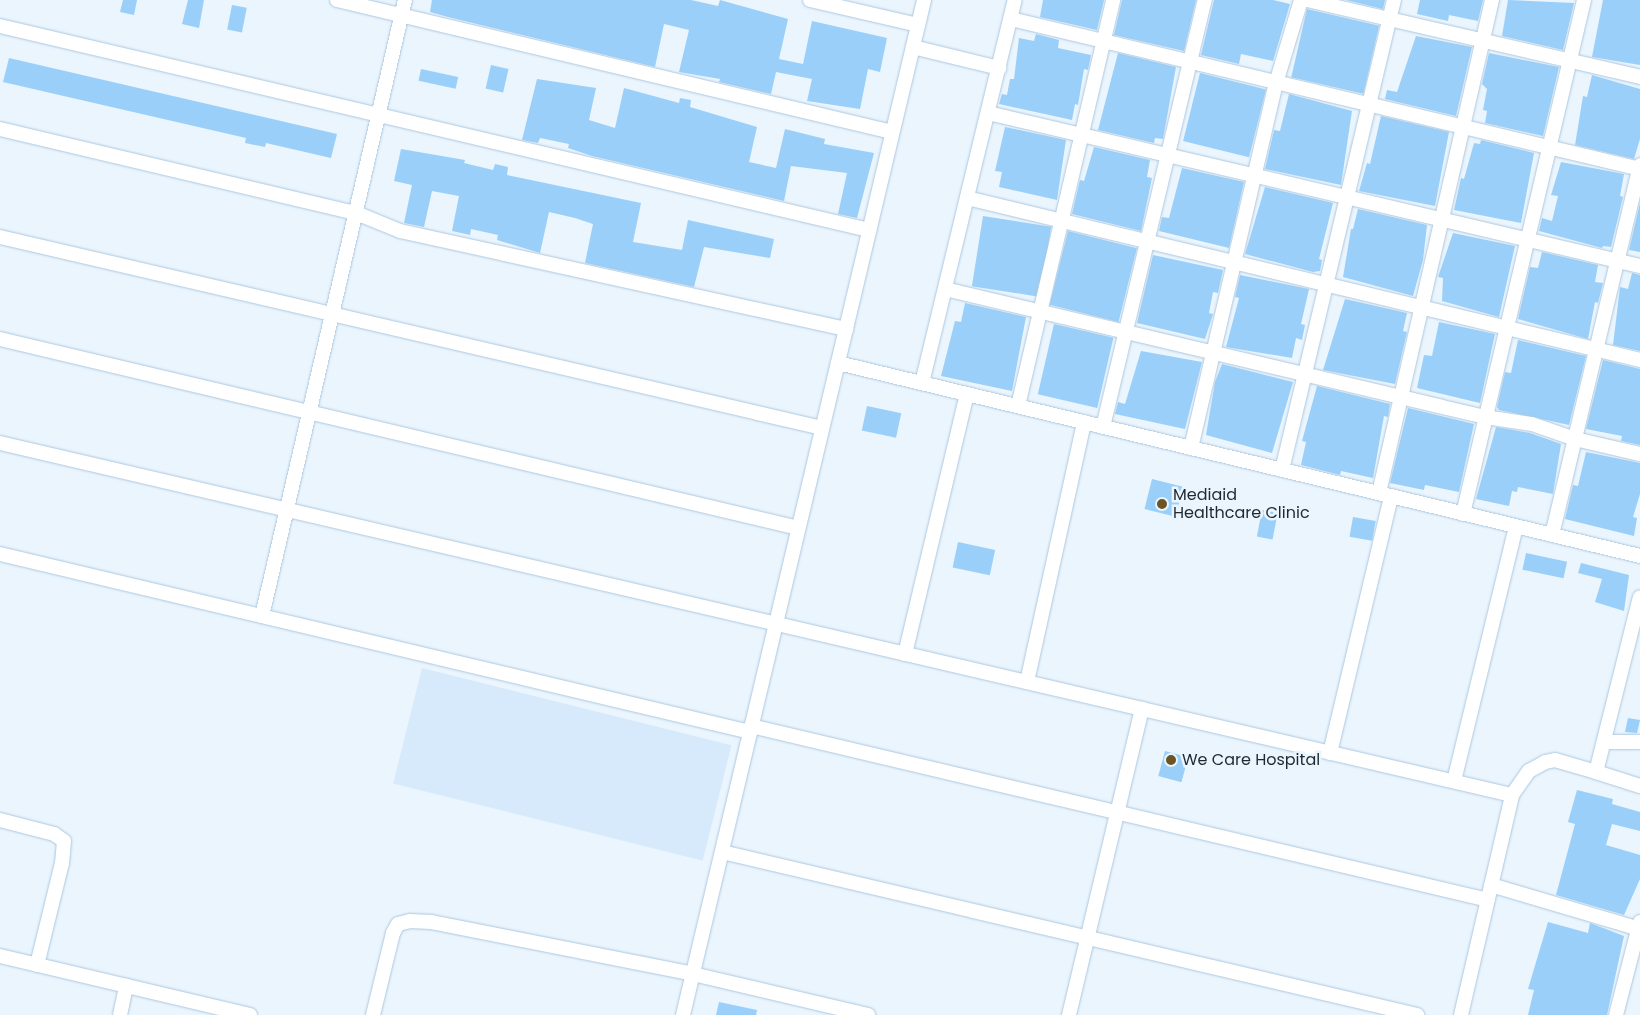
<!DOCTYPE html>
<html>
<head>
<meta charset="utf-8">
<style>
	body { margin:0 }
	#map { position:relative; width:1640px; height:1015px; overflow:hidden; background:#eaf5fe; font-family:Poppins,sans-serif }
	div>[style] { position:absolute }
	.built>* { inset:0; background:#d6eafb; transform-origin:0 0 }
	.building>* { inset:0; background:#9acff9; transform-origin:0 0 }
	.roads { filter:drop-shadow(0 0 1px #acc7dd) drop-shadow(0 0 1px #acc7dd) }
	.minor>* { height:14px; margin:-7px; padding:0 7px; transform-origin:7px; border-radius:7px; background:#fff }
	.dots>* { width:14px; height:14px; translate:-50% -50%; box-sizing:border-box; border:2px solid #eaf5fe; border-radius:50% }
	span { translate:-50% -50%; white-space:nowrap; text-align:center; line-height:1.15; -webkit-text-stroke:5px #eaf5fe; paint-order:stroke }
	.poi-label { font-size:16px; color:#1e2931 }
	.left { translate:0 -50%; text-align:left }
</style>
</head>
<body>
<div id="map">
	<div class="built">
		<i style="left:422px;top:668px;width:319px;height:119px;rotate:14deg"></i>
	</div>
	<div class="building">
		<i style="clip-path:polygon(123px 0,137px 0,134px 15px,120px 12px)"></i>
		<i style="clip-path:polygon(188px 0,204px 0,199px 28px,182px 24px)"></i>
		<i style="clip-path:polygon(432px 0,691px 0,718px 6px,720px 0,788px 19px,779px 59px,803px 64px,812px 21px,887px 38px,880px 72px,868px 69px,860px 109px,807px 101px,812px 79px,776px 72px,771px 94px,719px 82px,720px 79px,679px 72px,689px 30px,664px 24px,655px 67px,448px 17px,430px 12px)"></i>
		<i style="clip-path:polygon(1043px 0,1104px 0,1097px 30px,1040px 17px)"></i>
		<i style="clip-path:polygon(1122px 0,1196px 0,1184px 51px,1114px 35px)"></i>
		<i style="clip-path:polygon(1214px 0,1273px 0,1290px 4px,1273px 61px,1241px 54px,1239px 64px,1201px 55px)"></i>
		<i style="clip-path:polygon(1346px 0,1385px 0,1383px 9px)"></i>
		<i style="clip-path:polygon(1420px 0,1483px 0,1478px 21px,1449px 15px,1448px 21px,1417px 14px)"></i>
		<i style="clip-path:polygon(1508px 0,1574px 3px,1563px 50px,1502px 36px)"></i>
		<i style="clip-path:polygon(1603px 0,1640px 0,1640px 65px,1592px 57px)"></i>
		<i style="left:232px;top:5px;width:15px;height:25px;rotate:11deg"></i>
		<i style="left:1307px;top:9px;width:74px;height:70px;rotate:13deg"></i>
		<i style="clip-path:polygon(1036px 34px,1059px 40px,1058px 48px,1091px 55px,1088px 70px,1084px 69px,1078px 105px,1075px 104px,1072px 120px,999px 104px,1002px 94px,1007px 95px,1010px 79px,1014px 79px,1019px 38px,1034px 41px)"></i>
		<i style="clip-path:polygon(1416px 36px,1472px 47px,1456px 116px,1385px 99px,1387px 90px,1397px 92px)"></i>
		<i style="clip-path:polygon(1118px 53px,1176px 67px,1163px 139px,1155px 138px,1154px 143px,1098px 130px)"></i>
		<i style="clip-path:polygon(1489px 53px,1559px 67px,1543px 136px,1485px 123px,1487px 111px,1483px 110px,1487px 89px,1482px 84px)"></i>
		<i style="clip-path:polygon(9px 58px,337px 134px,331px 158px,266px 143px,265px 147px,245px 143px,246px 138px,3px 82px)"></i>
		<i style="left:491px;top:65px;width:18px;height:24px;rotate:13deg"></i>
		<i style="left:421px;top:69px;width:38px;height:12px;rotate:12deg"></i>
		<i style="left:1200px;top:73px;width:68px;height:70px;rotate:14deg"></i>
		<i style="clip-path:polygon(1592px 75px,1640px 89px,1640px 139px,1634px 159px,1575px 145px,1583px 96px,1587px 97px)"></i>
		<i style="clip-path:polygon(537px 79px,596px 88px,589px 120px,615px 128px,624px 88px,679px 103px,680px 98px,691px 100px,690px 107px,757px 127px,749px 162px,776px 168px,785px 129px,825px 139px,824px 144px,874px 153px,857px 218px,838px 214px,847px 173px,791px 166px,784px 201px,592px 156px,568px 148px,569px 144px,540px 138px,538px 143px,522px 140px)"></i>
		<i style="clip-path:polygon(1289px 94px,1352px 111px,1341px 185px,1265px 169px,1274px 130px,1280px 131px)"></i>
		<i style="clip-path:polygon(1381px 116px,1449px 132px,1435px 206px,1359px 191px,1367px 163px,1370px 164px)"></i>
		<i style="clip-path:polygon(1005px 127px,1066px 140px,1057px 200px,999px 187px,1002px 172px,995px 171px)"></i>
		<i style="clip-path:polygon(1481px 140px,1534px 153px,1521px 223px,1454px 210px,1461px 178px,1464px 179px,1474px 143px,1480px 144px)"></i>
		<i style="clip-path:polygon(1094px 147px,1150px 160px,1147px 177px,1152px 178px,1141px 231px,1072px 214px,1080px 180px,1084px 181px)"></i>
		<i style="clip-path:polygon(401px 149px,465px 160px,464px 163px,493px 170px,495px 164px,508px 167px,507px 175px,641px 203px,633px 242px,682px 250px,688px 220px,774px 239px,770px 258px,704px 247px,694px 287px,585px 263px,593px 224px,575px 218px,549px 212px,540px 253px,497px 240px,498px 235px,471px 229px,470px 235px,452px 231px,459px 196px,432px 191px,424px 227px,404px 223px,412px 185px,394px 181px)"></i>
		<i style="clip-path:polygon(1561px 162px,1624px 174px,1620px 196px,1623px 197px,1611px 247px,1603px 246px,1602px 248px,1539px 231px,1542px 218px,1552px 221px,1558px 196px,1551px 195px)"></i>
		<i style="clip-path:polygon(1182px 168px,1244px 182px,1229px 248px,1159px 231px,1162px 217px,1169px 218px)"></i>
		<i style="clip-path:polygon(1265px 187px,1333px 203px,1319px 259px,1322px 260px,1320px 271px,1313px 272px,1245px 254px)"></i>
		<i style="clip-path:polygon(1640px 203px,1640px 252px,1629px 250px)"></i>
		<i style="clip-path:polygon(1358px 209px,1427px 225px,1423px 260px,1413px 296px,1343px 277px,1351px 229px,1353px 229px)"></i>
		<i style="left:983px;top:216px;width:69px;height:71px;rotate:9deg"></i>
		<i style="left:1068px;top:231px;width:71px;height:76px;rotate:14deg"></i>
		<i style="clip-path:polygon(1453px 233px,1515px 246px,1499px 317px,1442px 301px,1443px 278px,1438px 277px)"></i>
		<i style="clip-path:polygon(1542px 252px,1598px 265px,1595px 282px,1603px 283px,1598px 303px,1595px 302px,1588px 339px,1518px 319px,1530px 267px,1538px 268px)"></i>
		<i style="clip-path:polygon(1153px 255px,1223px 270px,1218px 293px,1213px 292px,1209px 313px,1213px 314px,1205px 339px,1137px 323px)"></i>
		<i style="clip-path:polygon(1632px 273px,1640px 275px,1640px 351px,1613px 345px,1620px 287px,1628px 289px)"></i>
		<i style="clip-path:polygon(1240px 275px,1309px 289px,1301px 324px,1305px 325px,1302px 340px,1296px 338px,1292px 358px,1226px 347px,1239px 298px,1235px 297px)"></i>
		<i style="clip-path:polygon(1345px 299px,1407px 313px,1403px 331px,1407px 332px,1395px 384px,1323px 370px)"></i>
		<i style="clip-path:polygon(965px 303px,1026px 317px,1012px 391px,941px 376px,955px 321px,961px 322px)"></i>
		<i style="clip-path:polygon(1439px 322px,1495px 334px,1480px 403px,1417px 388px,1424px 355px,1432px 356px)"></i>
		<i style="left:1054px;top:324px;width:61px;height:72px;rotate:13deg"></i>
		<i style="clip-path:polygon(1518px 340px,1586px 356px,1569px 425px,1499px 410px,1497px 407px,1505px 372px,1511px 373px)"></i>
		<i style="clip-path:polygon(1141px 351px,1202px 362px,1185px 429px,1115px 414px,1118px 402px,1125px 404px)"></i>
		<i style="clip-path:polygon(1603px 360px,1640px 369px,1640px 445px,1621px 441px,1622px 436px,1586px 429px)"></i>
		<i style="clip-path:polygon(1222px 364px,1293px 382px,1272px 453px,1206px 435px,1215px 382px)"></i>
		<i style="clip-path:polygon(1317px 386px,1390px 404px,1388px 417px,1384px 416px,1373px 478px,1341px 471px,1340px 475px,1301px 465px,1306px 442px,1302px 441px)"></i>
		<i style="left:867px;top:406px;width:35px;height:25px;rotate:12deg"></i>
		<i style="clip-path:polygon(1408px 408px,1474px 424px,1459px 492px,1425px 485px,1424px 490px,1390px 483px)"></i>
		<i style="clip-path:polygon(1496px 427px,1530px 433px,1561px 444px,1553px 494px,1518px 487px,1517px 492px,1512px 491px,1509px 506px,1476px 499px)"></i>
		<i style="clip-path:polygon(1586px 452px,1640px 463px,1640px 494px,1633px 517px,1637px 518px,1634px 536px,1565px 519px,1573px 485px,1578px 486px)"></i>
		<i style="left:1152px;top:479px;width:32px;height:31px;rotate:14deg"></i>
		<i style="left:1262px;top:510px;width:16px;height:27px;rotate:11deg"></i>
		<i style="left:1353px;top:517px;width:23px;height:20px;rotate:10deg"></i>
		<i style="left:958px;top:542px;width:38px;height:26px;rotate:12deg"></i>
		<i style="left:1526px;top:553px;width:42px;height:17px;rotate:12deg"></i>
		<i style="clip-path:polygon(1581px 563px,1629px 575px,1624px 611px,1595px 602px,1602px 579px,1578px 573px)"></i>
		<i style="clip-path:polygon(1628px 718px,1640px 720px,1637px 733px,1625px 732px)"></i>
		<i style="left:1165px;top:751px;width:24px;height:26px;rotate:15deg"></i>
		<i style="clip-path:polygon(1577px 790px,1613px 799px,1612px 804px,1640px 812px,1640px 831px,1612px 824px,1606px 845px,1640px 855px,1640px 879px,1624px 915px,1556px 895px,1575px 824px,1568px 822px)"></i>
		<i style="clip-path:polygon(1548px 922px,1588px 933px,1590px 923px,1624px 936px,1607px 1015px,1528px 1015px,1534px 990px,1528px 989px)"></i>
		<i style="clip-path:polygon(719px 1002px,757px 1010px,756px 1015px,716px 1015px)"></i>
	</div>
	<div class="roads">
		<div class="minor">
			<i style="left:337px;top:0;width:570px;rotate:13.38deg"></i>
			<i style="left:810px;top:0;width:111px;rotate:13deg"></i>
			<i style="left:1307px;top:0;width:342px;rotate:13deg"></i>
			<i style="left:1011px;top:19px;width:647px;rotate:13.41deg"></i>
			<i style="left:0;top:26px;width:893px;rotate:13.21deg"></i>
			<i style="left:913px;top:47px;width:89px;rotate:13.7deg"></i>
			<i style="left:988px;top:113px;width:670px;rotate:13.21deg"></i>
			<i style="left:0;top:129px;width:366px;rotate:13.3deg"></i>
			<i style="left:356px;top:213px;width:48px;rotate:22.2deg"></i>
			<i style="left:400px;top:231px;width:457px;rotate:12.4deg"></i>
			<i style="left:967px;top:198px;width:692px;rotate:13.53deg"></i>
			<i style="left:0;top:237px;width:844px;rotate:13.08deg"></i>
			<i style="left:945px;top:289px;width:555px;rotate:13.34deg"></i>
			<i style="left:1485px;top:417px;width:48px;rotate:8.5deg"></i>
			<i style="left:1532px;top:424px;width:46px;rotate:19.2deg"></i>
			<i style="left:1575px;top:439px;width:67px;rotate:13deg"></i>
			<i style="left:0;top:339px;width:820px;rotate:13.32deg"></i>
			<i style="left:838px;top:363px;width:825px;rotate:13.53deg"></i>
			<i style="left:922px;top:383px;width:394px;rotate:-76.4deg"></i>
			<i style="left:1018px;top:406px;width:417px;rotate:-76.8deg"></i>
			<i style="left:1103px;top:427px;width:439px;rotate:-76.6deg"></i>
			<i style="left:0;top:443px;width:1552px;rotate:13.11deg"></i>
			<i style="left:1191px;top:448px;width:375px;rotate:-76.9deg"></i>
			<i style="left:1276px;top:83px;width:87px;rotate:-73.2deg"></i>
			<i style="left:1282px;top:470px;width:483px;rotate:-76.6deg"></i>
			<i style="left:1379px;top:493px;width:506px;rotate:-77.09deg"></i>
			<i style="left:1463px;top:514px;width:528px;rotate:-76.75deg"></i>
			<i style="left:1552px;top:535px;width:380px;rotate:-76.6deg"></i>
			<i style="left:0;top:554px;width:771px;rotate:13.35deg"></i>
			<i style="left:262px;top:616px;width:632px;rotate:-76.93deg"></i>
			<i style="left:905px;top:654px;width:267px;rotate:-76.6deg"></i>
			<i style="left:1027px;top:682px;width:266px;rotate:-77.6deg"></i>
			<i style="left:751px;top:726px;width:757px;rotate:13.28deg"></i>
			<i style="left:1604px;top:742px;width:36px"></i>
			<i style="left:1330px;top:753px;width:264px;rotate:-76.6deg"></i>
			<i style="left:1596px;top:772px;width:46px;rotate:17.7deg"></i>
			<i style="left:1454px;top:781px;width:262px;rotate:-76.3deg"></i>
			<i style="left:0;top:820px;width:56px;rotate:14.5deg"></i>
			<i style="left:54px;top:834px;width:12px;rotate:35deg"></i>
			<i style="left:64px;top:841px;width:22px;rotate:95deg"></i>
			<i style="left:62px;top:863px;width:105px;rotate:103.8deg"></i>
			<i style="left:722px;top:852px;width:714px;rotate:13.2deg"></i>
			<i style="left:1491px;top:885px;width:155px;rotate:16.5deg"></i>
			<i style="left:0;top:956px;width:257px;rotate:13.3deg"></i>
			<i style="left:120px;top:1015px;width:30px;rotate:-78deg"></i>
			<i style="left:373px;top:1015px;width:84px;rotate:-76.3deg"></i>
			<i style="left:393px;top:933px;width:10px;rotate:-61deg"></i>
			<i style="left:398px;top:924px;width:12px;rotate:-14deg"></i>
			<i style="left:410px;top:921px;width:21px;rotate:3deg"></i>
			<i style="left:431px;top:922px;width:267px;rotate:11.2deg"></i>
			<i style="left:693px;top:974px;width:180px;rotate:13.2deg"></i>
			<i style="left:683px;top:1015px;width:1043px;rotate:-76.64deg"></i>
			<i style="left:1069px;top:1015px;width:315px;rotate:-76.6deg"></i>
			<i style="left:1461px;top:1015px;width:226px;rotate:-76.9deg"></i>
			<i style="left:1512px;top:795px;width:29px;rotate:-55deg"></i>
			<i style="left:1529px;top:771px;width:18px;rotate:-29deg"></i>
			<i style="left:1545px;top:762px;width:10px;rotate:-11deg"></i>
			<i style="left:1555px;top:760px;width:43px;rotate:16.3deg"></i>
			<i style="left:1596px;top:772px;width:180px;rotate:-75.9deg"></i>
			<i style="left:1616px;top:1015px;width:96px;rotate:-75.5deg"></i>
		</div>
	</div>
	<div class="dots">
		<i style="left:1162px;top:504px;background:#6c5424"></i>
		<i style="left:1171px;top:760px;background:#6c5424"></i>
	</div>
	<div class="poi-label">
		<span class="left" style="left:1173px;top:504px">Mediaid<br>Healthcare Clinic</span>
		<span class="left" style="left:1182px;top:760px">We Care Hospital</span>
	</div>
</div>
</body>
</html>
